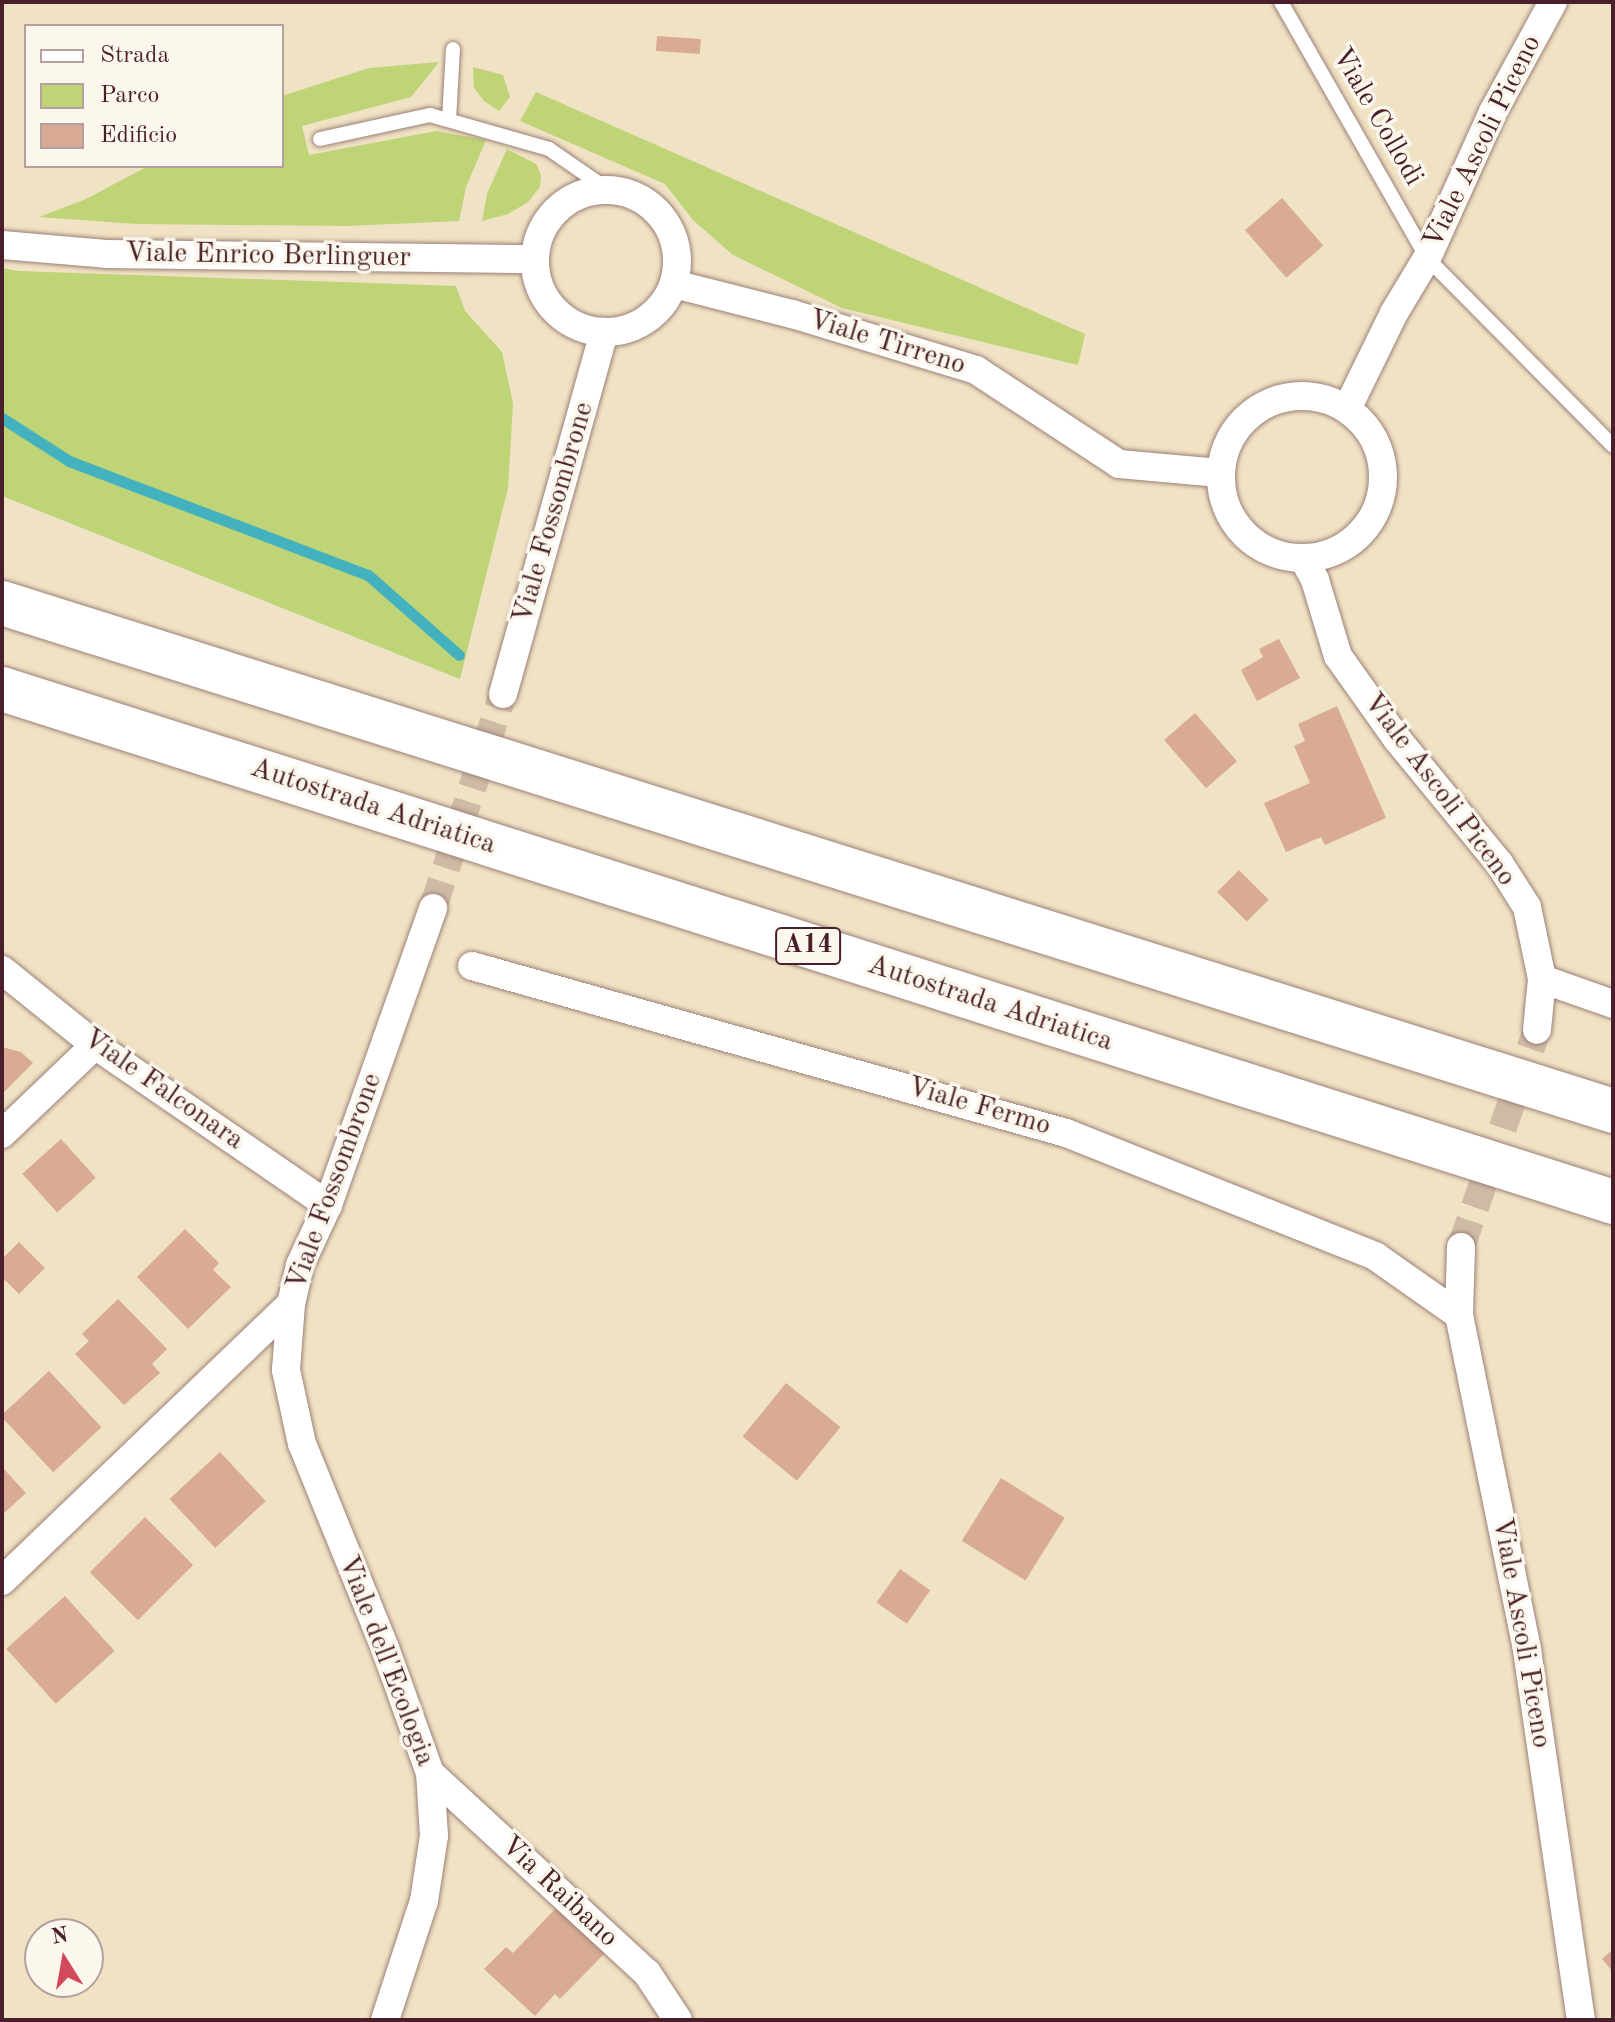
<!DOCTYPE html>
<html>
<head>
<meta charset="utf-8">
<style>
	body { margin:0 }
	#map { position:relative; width:1615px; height:2022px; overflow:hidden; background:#f0e2c4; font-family:"Old Standard TT",serif }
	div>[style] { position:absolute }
	.green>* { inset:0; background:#bfd377 }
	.stream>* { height:11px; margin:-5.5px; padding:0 5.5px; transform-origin:5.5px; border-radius:5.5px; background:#43b2be }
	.building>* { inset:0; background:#d9ab95; transform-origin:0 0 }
	.street-tunnel>* { height:28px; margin-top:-14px; transform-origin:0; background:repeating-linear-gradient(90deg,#cfbba5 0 28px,transparent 0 42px) }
	.roads { filter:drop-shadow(0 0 2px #9d8078) drop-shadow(0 0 2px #9d8078) }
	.lane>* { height:14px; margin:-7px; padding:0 7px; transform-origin:7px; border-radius:7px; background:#fff }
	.street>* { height:28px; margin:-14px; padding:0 14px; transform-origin:14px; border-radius:14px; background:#fff }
	.street>.ring { margin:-14px; padding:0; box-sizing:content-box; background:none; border:28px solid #fff; border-radius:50% }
	.highway>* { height:44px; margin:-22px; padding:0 22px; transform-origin:22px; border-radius:22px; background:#fff }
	span { translate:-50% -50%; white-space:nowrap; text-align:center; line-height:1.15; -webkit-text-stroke:7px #fbf7ec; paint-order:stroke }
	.shield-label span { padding:2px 6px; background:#fbf7ec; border:2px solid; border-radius:6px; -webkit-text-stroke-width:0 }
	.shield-label { font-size:26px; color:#4a1f2b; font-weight:700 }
	.street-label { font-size:28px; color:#4a1f2b }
	.frame { position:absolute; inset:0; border:4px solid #4a1f2b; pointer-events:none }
	.legend { position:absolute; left:24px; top:24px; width:260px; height:144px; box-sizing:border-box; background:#fbf7ec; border:2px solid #b4a19f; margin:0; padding:10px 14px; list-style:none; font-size:24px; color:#4a1f2b }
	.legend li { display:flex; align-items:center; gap:16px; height:40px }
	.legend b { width:40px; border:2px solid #b4a19f }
	.north { position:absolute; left:24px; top:1918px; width:80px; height:80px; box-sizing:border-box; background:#fbf7ec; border:2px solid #b4a19f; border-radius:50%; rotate:349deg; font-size:22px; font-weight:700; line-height:32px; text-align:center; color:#4a1f2b }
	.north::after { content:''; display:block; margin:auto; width:28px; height:36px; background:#d1495b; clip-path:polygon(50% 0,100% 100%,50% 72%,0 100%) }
</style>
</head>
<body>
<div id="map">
	<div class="green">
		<i style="clip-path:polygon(439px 62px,411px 97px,302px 126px,309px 155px,436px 131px,486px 140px,466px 187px,459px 221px,347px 226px,137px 224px,39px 217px,86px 199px,148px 166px,282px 166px,282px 96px,369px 68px)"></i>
		<i style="clip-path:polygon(473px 67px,503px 75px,510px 97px,499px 111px,484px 101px,474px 88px)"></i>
		<i style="clip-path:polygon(536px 92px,1085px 334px,1078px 365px,842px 308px,733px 255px,693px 220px,665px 184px,520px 121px)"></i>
		<i style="clip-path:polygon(507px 149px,536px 164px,541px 175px,540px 187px,528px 202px,508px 214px,482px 221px,487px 194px)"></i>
		<i style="clip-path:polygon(2px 268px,18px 271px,456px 286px,465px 311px,502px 352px,513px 404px,508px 488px,460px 679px,2px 496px)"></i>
	</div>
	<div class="stream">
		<i style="left:2px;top:418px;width:80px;rotate:32.7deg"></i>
		<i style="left:69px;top:461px;width:320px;rotate:20.9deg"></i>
		<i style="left:368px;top:575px;width:121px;rotate:41.3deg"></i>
	</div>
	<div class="building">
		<i style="left:657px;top:36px;width:44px;height:15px;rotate:4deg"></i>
		<i style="left:1282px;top:198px;width:63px;height:49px;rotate:49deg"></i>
		<i style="clip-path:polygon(1279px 639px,1300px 678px,1257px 701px,1241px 670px,1263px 657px,1259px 649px)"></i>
		<i style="clip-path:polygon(1337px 706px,1386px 818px,1325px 845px,1321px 837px,1286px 852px,1264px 803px,1310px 783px,1294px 746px,1305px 741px,1298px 724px)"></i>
		<i style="left:1195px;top:713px;width:64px;height:41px;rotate:49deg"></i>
		<i style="left:1239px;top:870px;width:42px;height:31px;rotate:45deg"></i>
		<i style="clip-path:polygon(2px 1047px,21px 1052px,33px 1063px,2px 1094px)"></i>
		<i style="left:61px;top:1139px;width:52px;height:52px;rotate:48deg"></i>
		<i style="clip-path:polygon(185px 1229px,219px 1263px,213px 1270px,231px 1287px,188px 1329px,137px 1277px)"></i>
		<i style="clip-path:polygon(19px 1242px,45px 1268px,19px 1294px,5px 1280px,2px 1283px,2px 1259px)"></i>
		<i style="clip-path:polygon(118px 1299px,167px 1349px,152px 1364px,160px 1373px,124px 1405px,75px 1354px,89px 1341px,82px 1334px)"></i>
		<i style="left:49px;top:1371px;width:77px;height:66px;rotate:47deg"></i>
		<i style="left:786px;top:1383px;width:70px;height:69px;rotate:39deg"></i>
		<i style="left:220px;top:1452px;width:67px;height:69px;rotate:47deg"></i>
		<i style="clip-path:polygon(2px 1467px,26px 1493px,2px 1515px)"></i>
		<i style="left:1001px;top:1478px;width:75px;height:74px;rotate:32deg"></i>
		<i style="left:145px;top:1517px;width:68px;height:78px;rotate:45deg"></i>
		<i style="left:900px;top:1569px;width:37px;height:41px;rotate:35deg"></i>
		<i style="left:65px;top:1596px;width:74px;height:79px;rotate:48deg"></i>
		<i style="clip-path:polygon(557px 1907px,605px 1953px,560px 1999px,555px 1994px,535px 2016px,484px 1969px,506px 1947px,513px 1953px)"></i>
		<i style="clip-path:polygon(1613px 1949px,1613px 1972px,1602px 1959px)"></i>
	</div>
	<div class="street-tunnel">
		<i style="left:433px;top:908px;width:225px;rotate:-71.9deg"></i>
		<i style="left:1461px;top:1247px;width:230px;rotate:-70.7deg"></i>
	</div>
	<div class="roads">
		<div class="lane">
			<i style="left:1281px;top:2px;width:295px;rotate:60.3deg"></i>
			<i style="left:1427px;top:258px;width:264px;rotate:45.3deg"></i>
			<i style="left:449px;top:120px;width:71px;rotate:-86.8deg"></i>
			<i style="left:320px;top:139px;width:113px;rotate:-12.3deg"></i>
			<i style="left:430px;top:115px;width:124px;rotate:15.9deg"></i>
			<i style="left:549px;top:149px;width:70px;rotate:34.6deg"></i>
		</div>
		<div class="street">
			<i class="ring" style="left:535px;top:190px;width:114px;height:114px"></i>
			<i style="left:2px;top:245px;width:104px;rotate:4.9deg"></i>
			<i style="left:106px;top:254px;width:428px;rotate:0.7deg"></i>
			<i style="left:674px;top:284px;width:122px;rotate:14.3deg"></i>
			<i style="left:792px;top:314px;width:192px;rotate:16.9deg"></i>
			<i style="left:976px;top:370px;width:171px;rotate:33.3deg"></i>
			<i style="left:1119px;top:464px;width:101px;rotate:5.1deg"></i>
			<i class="ring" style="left:1221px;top:396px;width:134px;height:134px"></i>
			<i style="left:1347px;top:409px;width:107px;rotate:-63.9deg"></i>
			<i style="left:1394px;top:313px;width:64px;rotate:-59deg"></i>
			<i style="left:1427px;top:258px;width:160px;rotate:-65.7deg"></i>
			<i style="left:1493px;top:112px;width:125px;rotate:-61.4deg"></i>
			<i style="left:1303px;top:558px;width:25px;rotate:61deg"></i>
			<i style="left:1315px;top:580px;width:79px;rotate:73.2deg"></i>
			<i style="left:1338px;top:656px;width:102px;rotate:54.6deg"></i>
			<i style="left:1397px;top:739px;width:161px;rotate:50.6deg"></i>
			<i style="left:1499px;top:863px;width:52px;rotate:57.5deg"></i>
			<i style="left:1527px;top:907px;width:74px;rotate:78.2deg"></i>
			<i style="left:1542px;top:979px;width:51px;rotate:95.6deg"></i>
			<i style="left:503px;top:694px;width:376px;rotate:-74.4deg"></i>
			<i style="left:472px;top:966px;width:617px;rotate:15.7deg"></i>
			<i style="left:1066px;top:1133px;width:333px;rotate:21.7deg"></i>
			<i style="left:1375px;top:1256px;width:103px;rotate:35.1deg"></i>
			<i style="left:2px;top:970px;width:119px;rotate:38.9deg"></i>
			<i style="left:95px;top:1045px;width:283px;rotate:34.5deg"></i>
			<i style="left:1542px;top:979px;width:75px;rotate:19.4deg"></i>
			<i style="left:2px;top:1134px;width:129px;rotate:-43.7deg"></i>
			<i style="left:1461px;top:1247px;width:68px;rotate:91.7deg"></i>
			<i style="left:1459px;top:1315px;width:342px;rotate:78.5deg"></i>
			<i style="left:1527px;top:1650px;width:374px;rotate:81.7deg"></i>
			<i style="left:2px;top:1581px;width:400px;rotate:-43.8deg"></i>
			<i style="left:430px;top:1773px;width:295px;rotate:42.7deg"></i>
			<i style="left:647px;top:1973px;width:56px;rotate:56.6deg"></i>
			<i style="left:385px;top:2020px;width:125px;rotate:-71.9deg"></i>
			<i style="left:424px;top:1901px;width:66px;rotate:-81.3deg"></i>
			<i style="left:434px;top:1836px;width:63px;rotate:-93.6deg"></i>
			<i style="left:430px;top:1773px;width:133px;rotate:-109.8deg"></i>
			<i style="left:385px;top:1648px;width:220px;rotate:-112.1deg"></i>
			<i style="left:302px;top:1444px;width:76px;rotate:-102.2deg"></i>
			<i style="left:286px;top:1370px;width:66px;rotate:-85.7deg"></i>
			<i style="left:291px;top:1304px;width:40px;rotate:-77deg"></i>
			<i style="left:300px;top:1265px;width:66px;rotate:-65deg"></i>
			<i style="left:328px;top:1205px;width:315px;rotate:-70.5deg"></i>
		</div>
		<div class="highway">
			<i style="left:2px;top:603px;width:1689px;rotate:17.5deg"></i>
			<i style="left:2px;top:689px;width:1691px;rotate:17.66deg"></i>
		</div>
	</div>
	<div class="shield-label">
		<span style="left:808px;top:946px">A14</span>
	</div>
	<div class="street-label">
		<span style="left:1377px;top:117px;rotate:60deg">Viale Collodi</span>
		<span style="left:1483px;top:142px;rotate:-64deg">Viale Ascoli Piceno</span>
		<span style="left:268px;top:256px;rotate:1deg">Viale Enrico Berlinguer</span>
		<span style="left:887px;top:343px;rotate:17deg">Viale Tirreno</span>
		<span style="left:554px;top:513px;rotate:-74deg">Viale Fossombrone</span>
		<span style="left:1439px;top:790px;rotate:53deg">Viale Ascoli Piceno</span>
		<span style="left:373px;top:807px;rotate:18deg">Autostrada Adriatica</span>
		<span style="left:990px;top:1004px;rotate:18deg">Autostrada Adriatica</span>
		<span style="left:163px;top:1090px;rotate:35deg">Viale Falconara</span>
		<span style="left:979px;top:1107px;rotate:16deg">Viale Fermo</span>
		<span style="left:335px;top:1182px;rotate:-70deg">Viale Fossombrone</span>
		<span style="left:1521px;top:1633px;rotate:80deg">Viale Ascoli Piceno</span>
		<span style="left:386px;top:1661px;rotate:69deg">Viale dell'Ecologia</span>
		<span style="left:559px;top:1892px;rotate:43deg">Via Raibano</span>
	</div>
	<div class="frame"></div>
	<ul class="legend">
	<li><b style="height:10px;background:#fff"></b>Strada</li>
	<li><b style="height:22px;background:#bfd377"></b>Parco</li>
	<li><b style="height:22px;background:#d9ab95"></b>Edificio</li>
	</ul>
	<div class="north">N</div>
</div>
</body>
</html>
